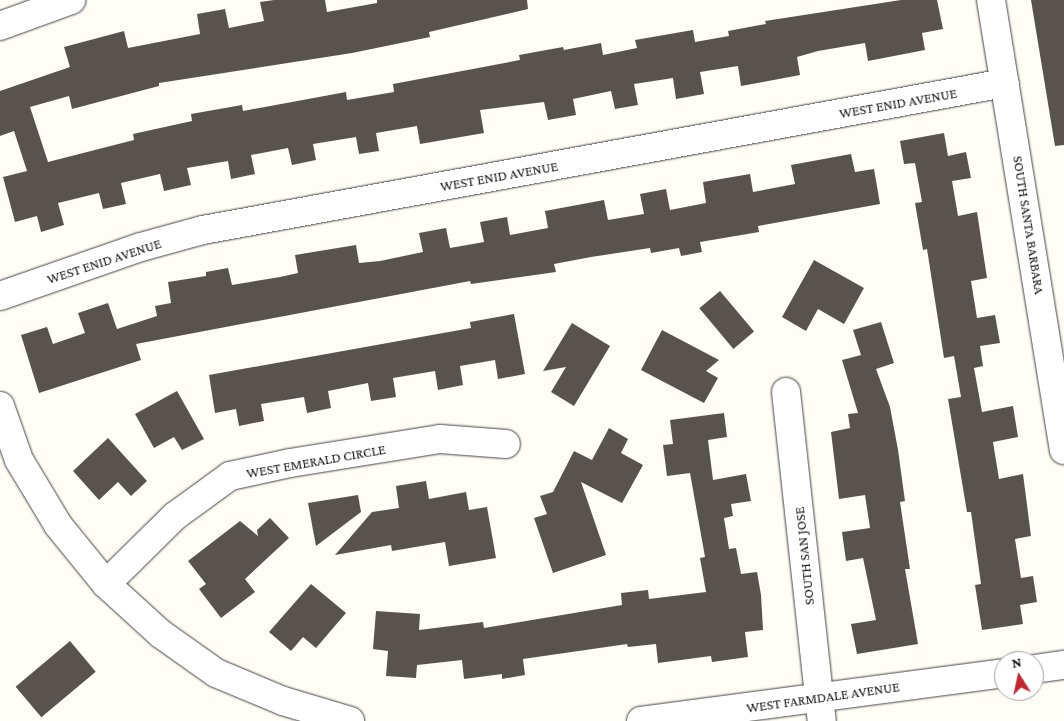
<!DOCTYPE html>
<html>
<head>
<meta charset="utf-8">
<style>
	body { margin:0 }
	#map { position:relative; width:1064px; height:721px; overflow:hidden; background:#fffdf5; font-family:"Crimson Pro",serif }
	div>[style] { position:absolute }
	.building>* { inset:0; background:#5a524d; transform-origin:0 0 }
	.roads { filter:drop-shadow(0 0 1px #444) drop-shadow(0 0 1px #444) }
	.minor>* { height:28px; margin:-14px; padding:0 14px; transform-origin:14px; border-radius:14px; background:#fff }
	span { translate:-50% -50%; white-space:nowrap; text-align:center; line-height:1.15; -webkit-text-stroke:5px #fff; paint-order:stroke }
	.street-label { font-size:14px; color:#111 }
	.north { position:absolute; left:994px; top:651px; width:50px; height:50px; box-sizing:border-box; background:#fff; border:1px solid #a0a0a0; border-radius:50%; rotate:350deg; font-size:14px; font-weight:700; line-height:20px; text-align:center; color:#111 }
	.north::after { content:''; display:block; margin:auto; width:18px; height:22px; background:#c4262e; clip-path:polygon(50% 0,100% 100%,50% 72%,0 100%) }
</style>
</head>
<body>
<div id="map">
	<div class="building">
		<i style="clip-path:polygon(274px 0,325px 0,327px 12px,377px 3px,377px 0,527px 0,528px 9px,429px 32px,430px 37px,352px 53px,159px 83px,159px 86px,72px 109px,69px 96px,30px 107px,48px 162px,134px 140px,133px 134px,192px 121px,191px 114px,242px 105px,243px 111px,346px 92px,347px 100px,394px 92px,393px 84px,520px 60px,519px 55px,563px 47px,564px 50px,601px 43px,603px 55px,637px 48px,635px 40px,693px 30px,695px 42px,729px 36px,728px 31px,766px 24px,765px 21px,901px 0,937px 0,943px 29px,922px 33px,925px 50px,868px 61px,865px 43px,818px 51px,797px 57px,800px 75px,763px 82px,741px 86px,738px 66px,700px 72px,704px 94px,676px 99px,673px 78px,634px 84px,638px 105px,615px 109px,611px 91px,573px 99px,576px 115px,548px 120px,544px 102px,480px 110px,484px 133px,420px 144px,417px 126px,376px 133px,379px 151px,359px 154px,356px 137px,313px 144px,316px 160px,292px 165px,288px 148px,251px 155px,255px 174px,231px 179px,228px 161px,187px 168px,191px 185px,164px 191px,160px 174px,121px 183px,126px 204px,103px 209px,99px 193px,58px 203px,64px 225px,41px 232px,37px 216px,15px 222px,3px 177px,27px 171px,14px 131px,0 136px,0 91px,70px 67px,64px 47px,124px 31px,128px 48px,200px 34px,197px 14px,225px 9px,229px 28px,264px 21px,260px 2px)"></i>
		<i style="clip-path:polygon(1031px 0,1064px 0,1064px 145px,1055px 146px)"></i>
		<i style="clip-path:polygon(944px 133px,948px 156px,966px 152px,971px 178px,952px 181px,958px 216px,977px 212px,987px 278px,971px 281px,977px 318px,995px 315px,1000px 343px,980px 346px,983px 366px,974px 368px,982px 412px,1013px 406px,1018px 437px,993px 442px,999px 479px,1023px 474px,1031px 536px,1015px 539px,1021px 578px,1033px 576px,1037px 602px,1020px 605px,1023px 624px,982px 630px,975px 585px,981px 584px,971px 512px,967px 512px,948px 399px,961px 397px,954px 356px,944px 358px,927px 249px,923px 250px,915px 203px,922px 202px,915px 163px,904px 164px,900px 141px)"></i>
		<i style="clip-path:polygon(851px 154px,855px 172px,874px 169px,880px 204px,758px 226px,759px 232px,700px 242px,702px 252px,681px 256px,679px 248px,651px 253px,650px 248px,591px 257px,554px 264px,556px 272px,471px 284px,470px 281px,136px 344px,141px 360px,39px 393px,21px 335px,47px 327px,53px 344px,85px 333px,78px 313px,108px 303px,117px 329px,157px 316px,155px 306px,171px 303px,168px 282px,206px 276px,206px 272px,228px 268px,232px 285px,280px 277px,298px 273px,295px 255px,356px 245px,359px 263px,380px 261px,423px 252px,419px 233px,446px 228px,450px 248px,484px 242px,480px 222px,507px 217px,510px 235px,548px 228px,545px 211px,604px 200px,608px 220px,644px 214px,640px 194px,666px 189px,670px 210px,706px 203px,703px 182px,750px 174px,753px 192px,795px 184px,791px 165px)"></i>
		<i style="clip-path:polygon(814px 260px,864px 288px,844px 324px,818px 309px,806px 331px,782px 317px)"></i>
		<i style="left:720px;top:291px;width:53px;height:27px;rotate:50deg"></i>
		<i style="clip-path:polygon(514px 314px,525px 374px,498px 379px,495px 360px,460px 366px,463px 385px,438px 390px,435px 371px,393px 378px,396px 397px,371px 401px,368px 383px,328px 391px,331px 408px,307px 413px,304px 397px,261px 404px,264px 421px,239px 426px,236px 409px,215px 413px,209px 375px,471px 328px,470px 322px)"></i>
		<i style="clip-path:polygon(881px 322px,894px 363px,876px 369px,890px 407px,898px 450px,905px 501px,900px 502px,910px 569px,905px 569px,918px 644px,857px 654px,851px 624px,876px 620px,863px 558px,846px 561px,842px 532px,870px 528px,865px 495px,839px 499px,831px 432px,850px 428px,848px 414px,858px 413px,842px 360px,861px 355px,853px 330px)"></i>
		<i style="clip-path:polygon(572px 323px,610px 346px,574px 406px,551px 392px,566px 367px,543px 371px)"></i>
		<i style="clip-path:polygon(662px 330px,719px 360px,706px 371px,718px 378px,704px 403px,641px 370px)"></i>
		<i style="clip-path:polygon(177px 391px,204px 439px,182px 450px,174px 437px,154px 448px,135px 414px)"></i>
		<i style="clip-path:polygon(724px 413px,727px 437px,708px 440px,713px 480px,746px 474px,751px 501px,731px 504px,733px 516px,724px 518px,729px 549px,736px 548px,741px 574px,757px 572px,761px 595px,763px 630px,745px 632px,748px 657px,712px 662px,711px 656px,658px 663px,656px 644px,628px 647px,627px 644px,523px 659px,525px 675px,502px 679px,502px 674px,464px 679px,462px 660px,417px 665px,416px 678px,386px 676px,388px 651px,373px 649px,376px 611px,420px 614px,419px 630px,483px 622px,484px 628px,622px 605px,621px 593px,648px 590px,649px 599px,706px 592px,700px 558px,705px 557px,690px 473px,667px 476px,663px 445px,673px 444px,670px 420px)"></i>
		<i style="clip-path:polygon(609px 428px,628px 439px,621px 453px,643px 465px,622px 503px,581px 482px,606px 555px,553px 573px,534px 518px,547px 514px,540px 496px,553px 492px,574px 451px,592px 460px)"></i>
		<i style="clip-path:polygon(108px 438px,147px 481px,131px 496px,118px 482px,99px 500px,73px 471px)"></i>
		<i style="clip-path:polygon(426px 481px,429px 499px,466px 492px,469px 510px,487px 507px,496px 558px,449px 566px,445px 542px,392px 551px,391px 545px,335px 555px,372px 512px,399px 508px,396px 486px)"></i>
		<i style="clip-path:polygon(358px 495px,361px 512px,316px 546px,308px 503px)"></i>
		<i style="clip-path:polygon(270px 518px,289px 538px,245px 579px,255px 592px,221px 618px,199px 589px,206px 584px,188px 561px,240px 521px,258px 536px,257px 530px)"></i>
		<i style="clip-path:polygon(311px 584px,346px 613px,316px 648px,303px 637px,291px 651px,269px 632px)"></i>
		<i style="left:70px;top:641px;width:40px;height:71px;rotate:50deg"></i>
	</div>
	<div class="roads">
		<div class="minor">
			<i style="left:991px;top:0;width:456px;rotate:80.8deg"></i>
			<i style="left:0;top:26px;width:76px;rotate:-20.1deg"></i>
			<i style="left:0;top:296px;width:149px;rotate:-19.2deg"></i>
			<i style="left:141px;top:247px;width:64px;rotate:-15.3deg"></i>
			<i style="left:203px;top:230px;width:815px;rotate:-10.39deg"></i>
			<i style="left:786px;top:392px;width:331px;rotate:83.8deg"></i>
			<i style="left:0;top:406px;width:57px;rotate:70.6deg"></i>
			<i style="left:19px;top:460px;width:76px;rotate:59deg"></i>
			<i style="left:58px;top:525px;width:76px;rotate:50.9deg"></i>
			<i style="left:106px;top:584px;width:74px;rotate:42.3deg"></i>
			<i style="left:161px;top:634px;width:67px;rotate:35.3deg"></i>
			<i style="left:216px;top:673px;width:73px;rotate:22.7deg"></i>
			<i style="left:283px;top:701px;width:70px;rotate:16.6deg"></i>
			<i style="left:106px;top:584px;width:97px;rotate:-44.6deg"></i>
			<i style="left:175px;top:516px;width:68px;rotate:-36deg"></i>
			<i style="left:230px;top:476px;width:61px;rotate:-12.2deg"></i>
			<i style="left:290px;top:463px;width:152px;rotate:-9.1deg"></i>
			<i style="left:440px;top:439px;width:66px;rotate:4.3deg"></i>
			<i style="left:1034px;top:669px;width:30px;rotate:-8deg"></i>
			<i style="left:641px;top:721px;width:366px;rotate:-7.5deg"></i>
		</div>
	</div>
	<div class="street-label">
		<span style="left:898px;top:103px;rotate:-10deg">WEST ENID AVENUE</span>
		<span style="left:499px;top:176px;rotate:-10deg">WEST ENID AVENUE</span>
		<span style="left:1029px;top:225px;rotate:81deg">SOUTH SANTA BARBARA</span>
		<span style="left:104px;top:261px;rotate:-18deg">WEST ENID AVENUE</span>
		<span style="left:316px;top:461px;rotate:-10deg">WEST EMERALD CIRCLE</span>
		<span style="left:804px;top:556px;rotate:-96deg">SOUTH SAN JOSE</span>
		<span style="left:823px;top:697px;rotate:-8deg">WEST FARMDALE AVENUE</span>
	</div>
	<div class="north">N</div>
</div>
</body>
</html>
